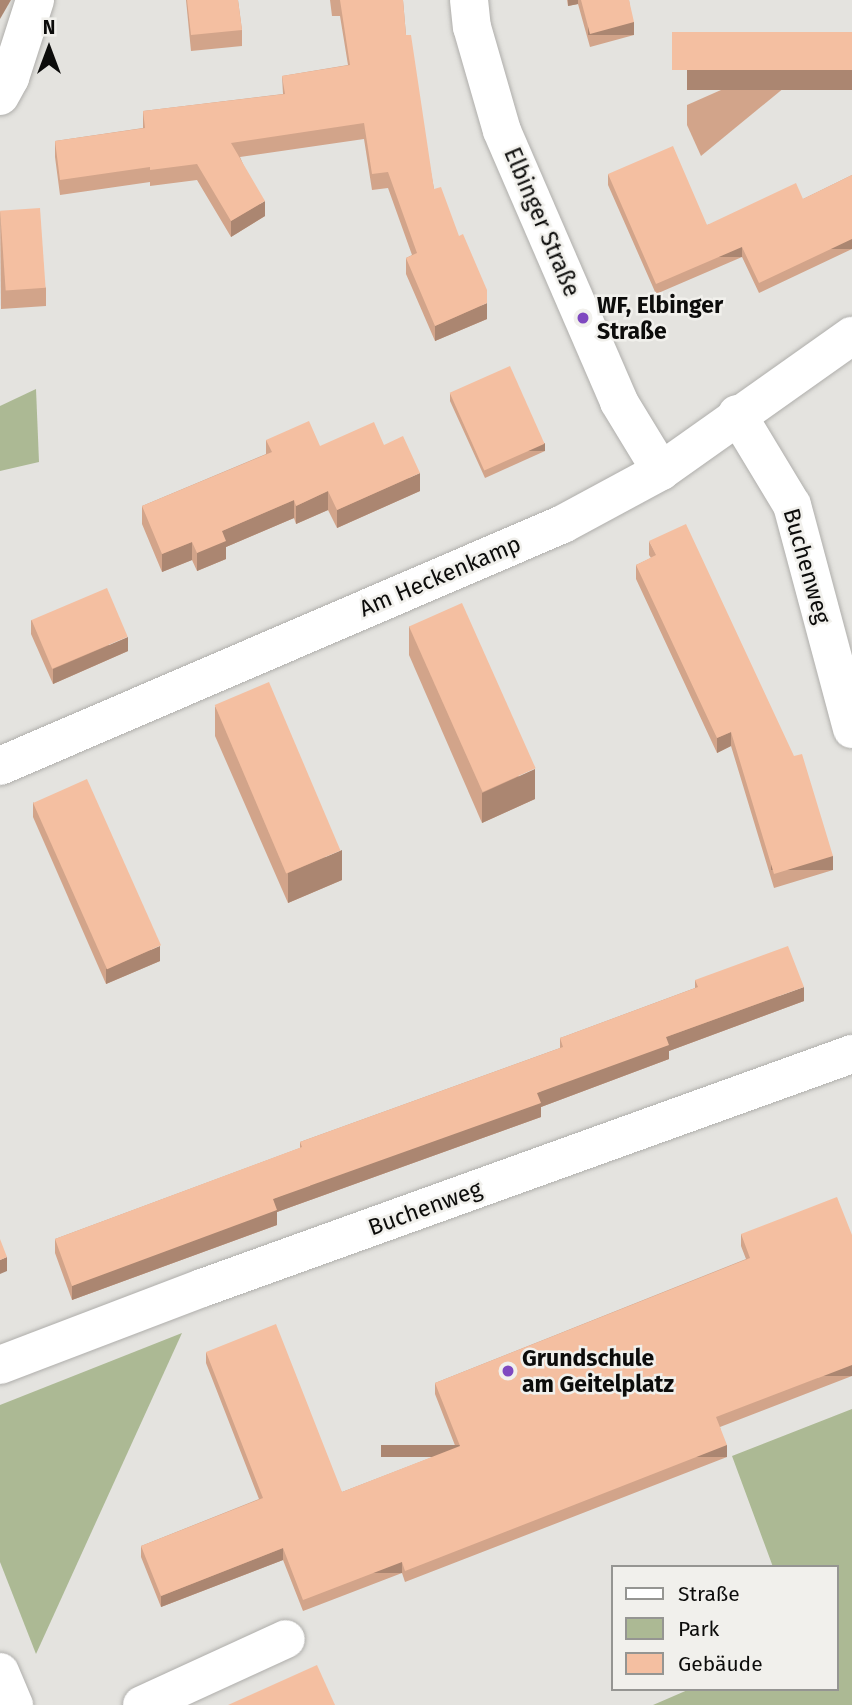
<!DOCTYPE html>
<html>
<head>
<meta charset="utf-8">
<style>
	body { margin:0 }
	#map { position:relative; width:852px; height:1705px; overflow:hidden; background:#e4e3df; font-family:"Fira Sans",sans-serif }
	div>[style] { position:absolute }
	.green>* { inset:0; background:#acb994 }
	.roads { filter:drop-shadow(0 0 2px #afaeab) drop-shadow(0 0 2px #afaeab) }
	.minor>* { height:38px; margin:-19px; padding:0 19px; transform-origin:19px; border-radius:19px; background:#fff }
	.wall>* { inset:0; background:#d2a48a }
	.shaded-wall>* { inset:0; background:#ab8671; transform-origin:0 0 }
	.building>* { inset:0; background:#f4bfa1; transform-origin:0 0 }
	.dots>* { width:19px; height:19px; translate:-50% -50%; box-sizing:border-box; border:4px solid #f1f0ec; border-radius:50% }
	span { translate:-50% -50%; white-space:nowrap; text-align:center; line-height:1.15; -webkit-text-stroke:5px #f1f0ec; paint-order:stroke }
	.street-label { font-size:23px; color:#0c0c0b }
	.poi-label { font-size:23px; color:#0c0c0b; font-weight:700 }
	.left { translate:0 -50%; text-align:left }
	.legend { position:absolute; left:611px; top:1565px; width:228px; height:126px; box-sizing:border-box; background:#f1f0ec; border:2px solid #959592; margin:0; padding:9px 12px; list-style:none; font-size:21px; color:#0c0c0b }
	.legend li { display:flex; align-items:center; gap:14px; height:35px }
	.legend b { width:35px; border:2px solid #959592 }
	.north { position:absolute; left:14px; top:14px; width:70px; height:70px; -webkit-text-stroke:5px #f1f0ec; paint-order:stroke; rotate:0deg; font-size:19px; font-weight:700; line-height:28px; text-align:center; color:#0c0c0b }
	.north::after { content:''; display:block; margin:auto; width:24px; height:32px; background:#0c0c0b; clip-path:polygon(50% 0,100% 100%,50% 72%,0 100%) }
</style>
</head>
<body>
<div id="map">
	<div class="green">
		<i style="clip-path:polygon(36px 389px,39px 462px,0 471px,0 406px)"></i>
		<i style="clip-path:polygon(182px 1333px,36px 1654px,0 1562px,0 1405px)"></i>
		<i style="clip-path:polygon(852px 1409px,852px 1705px,653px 1705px,690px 1689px,836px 1689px,836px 1567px,773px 1567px,732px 1456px)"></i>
	</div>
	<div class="roads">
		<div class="minor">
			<i style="left:469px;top:0;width:27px;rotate:84deg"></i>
			<i style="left:472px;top:27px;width:108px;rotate:73.9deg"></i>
			<i style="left:502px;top:131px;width:295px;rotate:66.6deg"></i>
			<i style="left:619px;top:402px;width:81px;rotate:58.7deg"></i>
			<i style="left:0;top:96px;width:21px;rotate:-61deg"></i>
			<i style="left:10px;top:78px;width:82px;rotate:-72.2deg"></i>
			<i style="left:737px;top:414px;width:106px;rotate:58.9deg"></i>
			<i style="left:792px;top:505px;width:232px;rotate:75deg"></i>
			<i style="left:0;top:766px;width:613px;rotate:-23.26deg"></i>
			<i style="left:563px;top:524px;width:111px;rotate:-28.4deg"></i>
			<i style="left:661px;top:471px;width:234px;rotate:-35.3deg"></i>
			<i style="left:0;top:1365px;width:216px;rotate:-20.9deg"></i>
			<i style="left:202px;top:1288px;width:691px;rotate:-19.8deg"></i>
			<i style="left:0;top:1672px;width:36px;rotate:67deg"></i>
			<i style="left:142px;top:1705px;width:158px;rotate:-24.6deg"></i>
		</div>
	</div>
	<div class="wall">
		<i style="clip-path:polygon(186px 0,238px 0,242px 30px,242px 46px,191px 51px)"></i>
		<i style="clip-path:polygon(330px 0,403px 0,406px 35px,434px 189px,487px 319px,435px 341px,406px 274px,406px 258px,412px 255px,388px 188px,372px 190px,364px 139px,240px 157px,265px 216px,231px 237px,197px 180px,150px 186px,150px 182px,60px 195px,55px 157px,55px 141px,143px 128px,143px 111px,283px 94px,282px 76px,348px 65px,340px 16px,332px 16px)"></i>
		<i style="clip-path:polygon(567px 0,629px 0,634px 35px,590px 47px,578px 4px,568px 6px)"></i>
		<i style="clip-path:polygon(852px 32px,701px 156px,687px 125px,687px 105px)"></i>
		<i style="clip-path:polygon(608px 174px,707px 225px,803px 199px,852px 175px,852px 249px,759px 293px,742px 257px,656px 294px,608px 185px)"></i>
		<i style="clip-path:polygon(0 211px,46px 288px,46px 306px,1px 309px)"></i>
		<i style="clip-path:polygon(450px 393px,545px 451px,485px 478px,450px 401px)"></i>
		<i style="clip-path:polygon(266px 440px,320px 446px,384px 445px,420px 491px,337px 528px,328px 510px,296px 524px,294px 518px,226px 547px,226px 559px,197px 571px,192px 560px,162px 572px,142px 524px,142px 506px,266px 454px)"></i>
		<i style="clip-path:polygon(649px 541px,833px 870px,774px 888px,731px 746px,717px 753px,636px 579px,636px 565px,651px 558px,649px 555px)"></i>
		<i style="clip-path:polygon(31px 620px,128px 651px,53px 684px,31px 634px)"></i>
		<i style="clip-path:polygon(409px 626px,535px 799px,482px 823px,409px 655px)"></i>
		<i style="clip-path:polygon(215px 706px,342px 880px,288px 903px,215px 736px)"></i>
		<i style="clip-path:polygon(33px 802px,160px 961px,106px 984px,33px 817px)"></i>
		<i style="clip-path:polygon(695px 980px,804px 1001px,669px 1051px,669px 1059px,541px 1107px,541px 1117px,277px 1212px,277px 1225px,72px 1300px,55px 1253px,55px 1239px,300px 1148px,300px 1142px,560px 1048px,560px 1038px,695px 988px)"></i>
		<i style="clip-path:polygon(741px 1234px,852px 1235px,852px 1376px,720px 1427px,727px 1457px,405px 1582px,402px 1573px,303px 1611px,283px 1560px,161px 1607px,141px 1557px,141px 1546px,259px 1499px,206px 1363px,206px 1352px,342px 1492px,456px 1448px,435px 1394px,435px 1383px,746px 1259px,741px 1246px)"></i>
	</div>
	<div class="shaded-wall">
		<i style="clip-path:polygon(0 0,11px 0,0 19px)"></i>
		<i style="clip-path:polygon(568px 0,578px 0,578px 4px,568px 6px)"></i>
		<i style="left:634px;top:22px;width:13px;height:46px;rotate:90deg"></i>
		<i style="left:852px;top:70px;width:20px;height:165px;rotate:90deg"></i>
		<i style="clip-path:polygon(265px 201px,265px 216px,231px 237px,231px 221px)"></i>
		<i style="left:852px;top:239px;width:10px;height:103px;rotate:90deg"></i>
		<i style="left:742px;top:247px;width:10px;height:94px;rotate:90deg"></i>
		<i style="clip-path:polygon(487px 303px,487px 319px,435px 341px,435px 326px)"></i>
		<i style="left:545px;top:443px;width:8px;height:66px;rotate:90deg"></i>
		<i style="clip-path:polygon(420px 473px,420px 491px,337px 528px,337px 510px)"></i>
		<i style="clip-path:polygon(328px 491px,328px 510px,296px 524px,296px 506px)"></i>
		<i style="clip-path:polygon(294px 500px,294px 518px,226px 547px,226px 559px,197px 571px,197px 553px,222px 531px)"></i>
		<i style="clip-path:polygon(192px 542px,192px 560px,162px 572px,162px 554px)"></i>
		<i style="clip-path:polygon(128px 637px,128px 651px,53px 684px,53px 669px)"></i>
		<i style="clip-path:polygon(731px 732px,731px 746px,717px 753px,717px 738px)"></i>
		<i style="clip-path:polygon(535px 769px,535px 799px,482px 823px,482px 793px)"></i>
		<i style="clip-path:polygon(342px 850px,342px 880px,288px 903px,288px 873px)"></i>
		<i style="left:833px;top:856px;width:14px;height:62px;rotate:90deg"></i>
		<i style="clip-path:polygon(160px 946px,160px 961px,106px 984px,106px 969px)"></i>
		<i style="clip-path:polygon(804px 987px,804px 1001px,669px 1051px,669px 1059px,541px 1107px,541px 1117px,277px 1212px,277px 1225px,72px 1300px,72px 1286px,273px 1199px,537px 1093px,666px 1037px)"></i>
		<i style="clip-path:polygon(7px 1257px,7px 1271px,0 1274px,0 1260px)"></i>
		<i style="left:852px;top:1365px;width:11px;height:146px;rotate:90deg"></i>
		<i style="left:727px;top:1445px;width:12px;height:346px;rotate:90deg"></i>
		<i style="clip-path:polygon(283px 1548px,283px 1560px,161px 1607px,161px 1596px)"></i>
		<i style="left:402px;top:1562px;width:11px;height:106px;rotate:90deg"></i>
	</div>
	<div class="building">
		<i style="clip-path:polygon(187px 0,238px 0,242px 30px,191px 35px)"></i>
		<i style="clip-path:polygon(340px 0,403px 0,406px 35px,411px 35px,434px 189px,441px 187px,459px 236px,463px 234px,487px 290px,487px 303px,435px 326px,406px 258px,417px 253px,388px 172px,372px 174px,364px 123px,231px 143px,265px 201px,231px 221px,197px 164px,150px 170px,150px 167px,60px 180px,55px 141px,145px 128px,143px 111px,285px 94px,282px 76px,350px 65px)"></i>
		<i style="clip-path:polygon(581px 0,629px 0,634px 22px,590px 34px)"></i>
		<i style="left:852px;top:32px;width:38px;height:180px;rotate:90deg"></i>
		<i style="clip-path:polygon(673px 146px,707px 225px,796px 183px,803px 199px,852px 175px,852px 239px,759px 283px,742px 247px,656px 284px,608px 174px)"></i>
		<i style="left:40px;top:208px;width:80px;height:40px;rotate:86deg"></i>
		<i style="left:510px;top:366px;width:85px;height:66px;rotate:66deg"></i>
		<i style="clip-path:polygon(309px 421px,320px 446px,374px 422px,384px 445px,403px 436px,420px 473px,337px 510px,328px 491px,296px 506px,294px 500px,222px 531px,226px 541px,197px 553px,192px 542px,162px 554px,142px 506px,272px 452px,266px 440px)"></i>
		<i style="clip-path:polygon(686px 524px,794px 756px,802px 754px,833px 856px,774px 874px,731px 732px,717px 738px,636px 565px,656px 555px,649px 541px)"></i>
		<i style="left:107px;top:588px;width:53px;height:82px;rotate:67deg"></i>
		<i style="left:462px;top:603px;width:181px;height:58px;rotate:66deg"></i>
		<i style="left:269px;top:682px;width:183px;height:59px;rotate:67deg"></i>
		<i style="left:87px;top:779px;width:182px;height:59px;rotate:66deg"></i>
		<i style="clip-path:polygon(788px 946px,804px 987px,666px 1037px,669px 1045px,537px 1093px,541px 1103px,273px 1199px,277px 1210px,72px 1286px,55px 1239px,302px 1147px,300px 1142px,563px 1047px,560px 1038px,698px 987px,695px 980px)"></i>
		<i style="clip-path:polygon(837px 1197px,852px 1235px,852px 1365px,716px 1417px,727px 1445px,405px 1571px,402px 1562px,303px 1600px,283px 1548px,161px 1596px,141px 1546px,263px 1498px,206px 1352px,276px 1324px,342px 1492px,460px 1446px,435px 1383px,750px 1258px,741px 1234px)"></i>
		<i style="clip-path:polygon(0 1239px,7px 1257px,0 1260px)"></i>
		<i style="clip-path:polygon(317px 1665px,335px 1705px,228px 1705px)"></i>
	</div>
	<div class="dots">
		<i style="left:583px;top:318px;background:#7f49c0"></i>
		<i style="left:508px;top:1371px;background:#7f49c0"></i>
	</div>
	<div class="street-label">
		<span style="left:542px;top:222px;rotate:67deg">Elbinger Straße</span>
		<span style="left:807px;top:566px;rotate:74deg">Buchenweg</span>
		<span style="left:440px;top:576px;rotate:-23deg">Am Heckenkamp</span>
		<span style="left:425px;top:1208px;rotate:-20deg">Buchenweg</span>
	</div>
	<div class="poi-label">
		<span class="left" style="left:597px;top:318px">WF, Elbinger<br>Straße</span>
		<span class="left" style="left:522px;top:1371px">Grundschule<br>am Geitelplatz</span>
	</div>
	<ul class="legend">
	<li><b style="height:9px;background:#fff"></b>Straße</li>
	<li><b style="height:19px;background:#acb994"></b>Park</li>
	<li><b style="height:19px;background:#f4bfa1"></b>Gebäude</li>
	</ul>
	<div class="north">N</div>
</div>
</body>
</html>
